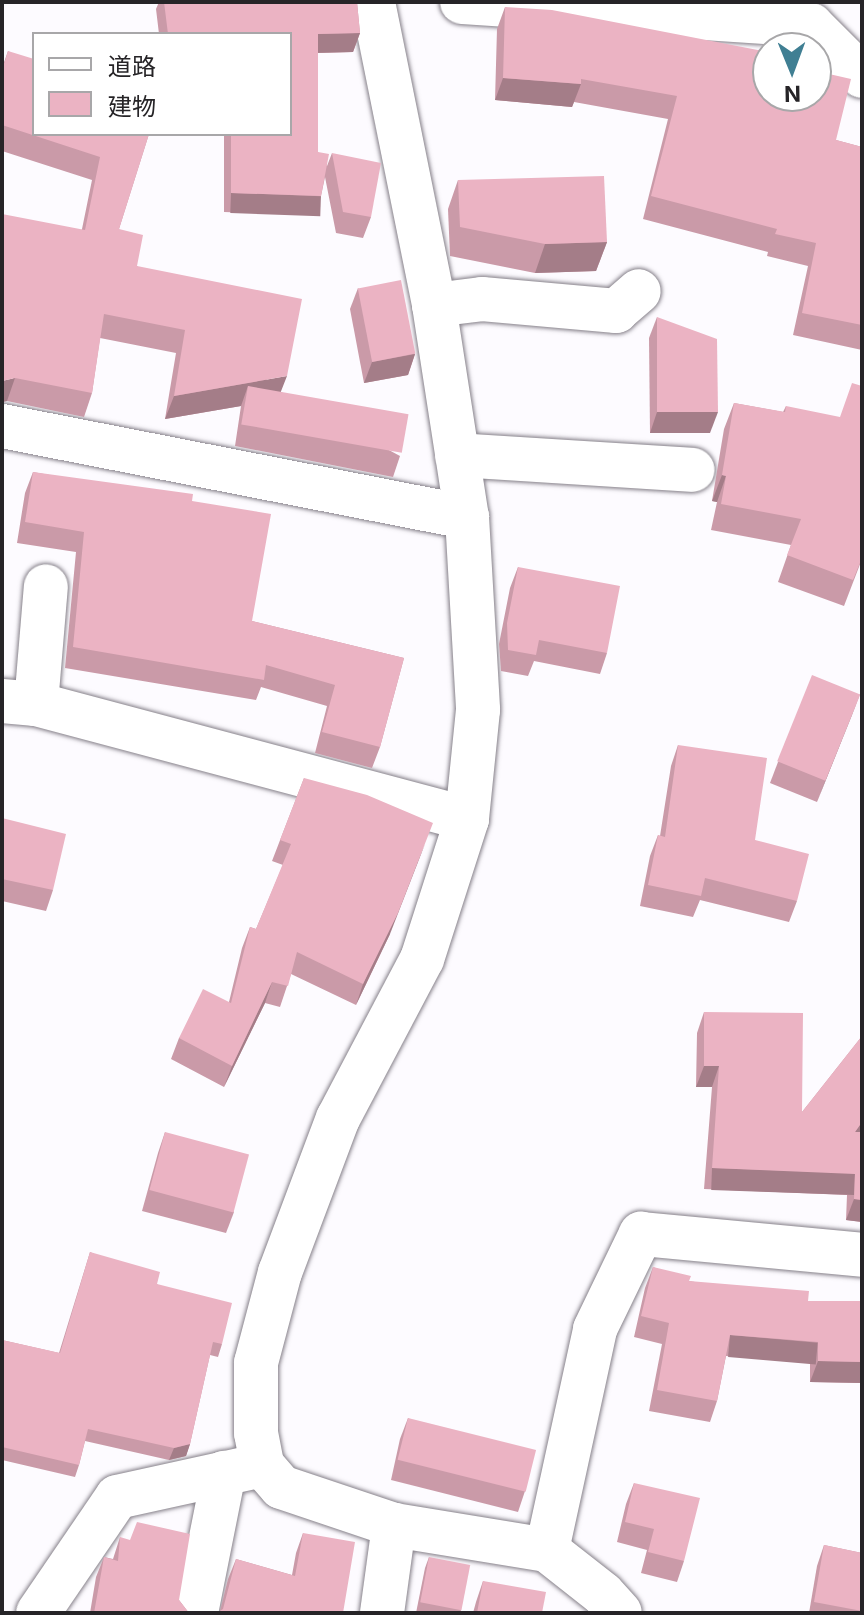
<!DOCTYPE html>
<html>
<head>
<meta charset="utf-8">
<style>
	body { margin:0 }
	#map { position:relative; width:864px; height:1615px; overflow:hidden; background:#fdfbff; font-family:Inter,"Noto Sans JP",sans-serif }
	div>[style] { position:absolute }
	.roads { filter:drop-shadow(0 0 2px #86818a) drop-shadow(0 0 2px #86818a) }
	.minor>* { height:44px; margin:-22px; padding:0 22px; transform-origin:22px; border-radius:22px; background:#fff }
	.wall>* { inset:0; background:#ca9aa8 }
	.shaded-wall>* { inset:0; background:#a47d88; transform-origin:0 0 }
	.building>* { inset:0; background:#ebb3c3; transform-origin:0 0 }
	span { translate:-50% -50%; white-space:nowrap; text-align:center; line-height:1.15; -webkit-text-stroke:6px #fff; paint-order:stroke }
	.frame { position:absolute; inset:0; border:4px solid #262427; pointer-events:none }
	.legend { position:absolute; left:32px; top:32px; width:260px; height:104px; box-sizing:border-box; background:#fff; border:2px solid #a8a7a9; margin:0; padding:10px 14px; list-style:none; font-size:24px; color:#262427 }
	.legend li { display:flex; align-items:center; gap:16px; height:40px }
	.legend b { width:40px; border:2px solid #a8a7a9 }
	.north { position:absolute; left:752px; top:32px; width:80px; height:80px; box-sizing:border-box; background:#fff; border:2px solid #a8a7a9; border-radius:50%; rotate:179deg; font-size:22px; font-weight:700; line-height:32px; text-align:center; color:#262427 }
	.north::after { content:''; display:block; margin:auto; width:28px; height:36px; background:#407f93; clip-path:polygon(50% 0,100% 100%,50% 72%,0 100%) }
</style>
</head>
<body>
<div id="map">
	<div class="roads">
		<div class="minor">
			<i style="left:373px;top:2px;width:309px;rotate:78.6deg"></i>
			<i style="left:434px;top:305px;width:215px;rotate:81.2deg"></i>
			<i style="left:467px;top:517px;width:193px;rotate:86.7deg"></i>
			<i style="left:478px;top:710px;width:110px;rotate:95.8deg"></i>
			<i style="left:467px;top:819px;width:147px;rotate:107.8deg"></i>
			<i style="left:422px;top:959px;width:180px;rotate:117.8deg"></i>
			<i style="left:338px;top:1118px;width:165px;rotate:110.6deg"></i>
			<i style="left:280px;top:1272px;width:94px;rotate:104.8deg"></i>
			<i style="left:256px;top:1363px;width:70px;rotate:90deg"></i>
			<i style="left:256px;top:1433px;width:33px;rotate:79deg"></i>
			<i style="left:262px;top:1465px;width:29px;rotate:49deg"></i>
			<i style="left:281px;top:1487px;width:119px;rotate:18.6deg"></i>
			<i style="left:394px;top:1525px;width:155px;rotate:9.3deg"></i>
			<i style="left:547px;top:1550px;width:71px;rotate:38.2deg"></i>
			<i style="left:603px;top:1594px;width:25px;rotate:48deg"></i>
			<i style="left:462px;top:2px;width:350px;rotate:3.8deg"></i>
			<i style="left:811px;top:25px;width:72px;rotate:45deg"></i>
			<i style="left:434px;top:305px;width:48px;rotate:-7.1deg"></i>
			<i style="left:482px;top:299px;width:135px;rotate:5.1deg"></i>
			<i style="left:616px;top:311px;width:30px;rotate:-41deg"></i>
			<i style="left:2px;top:426px;width:474px;rotate:11.1deg"></i>
			<i style="left:457px;top:455px;width:236px;rotate:3.6deg"></i>
			<i style="left:2px;top:701px;width:34px;rotate:5deg"></i>
			<i style="left:36px;top:704px;width:446px;rotate:14.9deg"></i>
			<i style="left:36px;top:704px;width:118px;rotate:-85.2deg"></i>
			<i style="left:547px;top:1550px;width:226px;rotate:-77.7deg"></i>
			<i style="left:595px;top:1329px;width:106px;rotate:-64.2deg"></i>
			<i style="left:641px;top:1234px;width:222px;rotate:5.4deg"></i>
			<i style="left:38px;top:1613px;width:140px;rotate:-55.7deg"></i>
			<i style="left:117px;top:1497px;width:148px;rotate:-12.4deg"></i>
			<i style="left:196px;top:1613px;width:143px;rotate:-78.7deg"></i>
			<i style="left:382px;top:1613px;width:89px;rotate:-82.2deg"></i>
		</div>
	</div>
	<div class="wall">
		<i style="clip-path:polygon(159px 2px,357px 2px,360px 33px,353px 52px,318px 53px,318px 152px,327px 166px,332px 153px,371px 217px,363px 238px,336px 233px,325px 177px,321px 196px,314px 215px,224px 212px,224px 134px,290px 134px,290px 34px,159px 34px,156px 9px)"></i>
		<i style="clip-path:polygon(505px 7px,836px 140px,862px 147px,862px 350px,793px 335px,808px 266px,767px 256px,768px 252px,643px 219px,668px 119px,574px 102px,572px 107px,495px 100px,497px 29px)"></i>
		<i style="clip-path:polygon(8px 51px,149px 134px,119px 229px,137px 266px,281px 392px,400px 456px,393px 477px,235px 446px,241px 406px,165px 419px,176px 353px,100px 338px,92px 393px,84px 417px,7px 401px,2px 402px,82px 229px,92px 180px,2px 151px,2px 68px)"></i>
		<i style="clip-path:polygon(458px 180px,607px 242px,596px 271px,535px 273px,450px 256px,448px 209px)"></i>
		<i style="clip-path:polygon(358px 288px,415px 354px,408px 375px,364px 383px,350px 309px)"></i>
		<i style="clip-path:polygon(657px 317px,710px 433px,650px 433px,649px 338px)"></i>
		<i style="clip-path:polygon(734px 403px,783px 412px,786px 406px,862px 559px,844px 606px,778px 582px,791px 545px,711px 530px,717px 502px,712px 501px,724px 429px)"></i>
		<i style="clip-path:polygon(33px 472px,192px 501px,252px 621px,404px 658px,380px 747px,372px 768px,315px 753px,327px 706px,261px 687px,256px 700px,65px 668px,76px 552px,17px 543px,25px 493px)"></i>
		<i style="clip-path:polygon(518px 567px,607px 653px,600px 674px,534px 661px,528px 676px,501px 671px,499px 644px,510px 588px)"></i>
		<i style="clip-path:polygon(860px 694px,817px 802px,770px 783px,778px 762px)"></i>
		<i style="clip-path:polygon(678px 745px,755px 840px,797px 901px,789px 922px,700px 900px,693px 917px,640px 906px,650px 856px,658px 835px,660px 836px,671px 766px)"></i>
		<i style="clip-path:polygon(304px 778px,390px 934px,356px 1005px,291px 974px,280px 1007px,265px 1003px,224px 1087px,171px 1059px,179px 1038px,229px 1002px,242px 948px,250px 927px,256px 929px,283px 865px,272px 861px)"></i>
		<i style="clip-path:polygon(2px 818px,53px 890px,46px 911px,2px 901px)"></i>
		<i style="clip-path:polygon(704px 1012px,802px 1112px,862px 1036px,862px 1222px,846px 1220px,847px 1195px,704px 1189px,712px 1087px,696px 1087px,697px 1033px)"></i>
		<i style="clip-path:polygon(165px 1132px,234px 1212px,226px 1233px,142px 1211px,158px 1153px)"></i>
		<i style="clip-path:polygon(90px 1252px,157px 1284px,222px 1344px,218px 1357px,210px 1355px,190px 1444px,186px 1456px,169px 1460px,85px 1441px,79px 1465px,75px 1477px,2px 1460px,2px 1340px,59px 1353px)"></i>
		<i style="clip-path:polygon(653px 1267px,689px 1281px,808px 1301px,862px 1301px,862px 1383px,810px 1382px,810px 1363px,726px 1356px,717px 1401px,710px 1422px,649px 1411px,662px 1344px,634px 1337px,645px 1288px)"></i>
		<i style="clip-path:polygon(408px 1418px,525px 1491px,518px 1512px,391px 1480px,400px 1439px)"></i>
		<i style="clip-path:polygon(634px 1483px,684px 1561px,677px 1582px,641px 1573px,647px 1550px,617px 1542px,626px 1504px)"></i>
		<i style="clip-path:polygon(303px 1533px,343px 1613px,220px 1611px,228px 1579px,236px 1559px,292px 1575px,296px 1553px)"></i>
		<i style="clip-path:polygon(120px 1537px,179px 1600px,189px 1613px,90px 1613px,96px 1577px,104px 1557px,113px 1559px)"></i>
		<i style="clip-path:polygon(824px 1545px,862px 1553px,862px 1613px,809px 1613px,817px 1566px)"></i>
		<i style="clip-path:polygon(429px 1557px,461px 1610px,460px 1613px,416px 1613px,425px 1568px)"></i>
		<i style="clip-path:polygon(483px 1581px,542px 1613px,473px 1613px,476px 1602px)"></i>
	</div>
	<div class="shaded-wall">
		<i style="clip-path:polygon(360px 33px,353px 52px,312px 53px,318px 34px)"></i>
		<i style="clip-path:polygon(503px 78px,581px 84px,572px 107px,495px 100px)"></i>
		<i style="left:231px;top:193px;width:90px;height:20px;rotate:2deg"></i>
		<i style="clip-path:polygon(607px 242px,596px 271px,535px 273px,545px 244px)"></i>
		<i style="clip-path:polygon(415px 354px,408px 375px,364px 383px,372px 362px)"></i>
		<i style="clip-path:polygon(287px 376px,278px 399px,248px 386px,241px 406px,165px 419px,174px 396px)"></i>
		<i style="clip-path:polygon(15px 378px,7px 401px,2px 402px,2px 381px)"></i>
		<i style="clip-path:polygon(657px 412px,718px 412px,710px 433px,650px 433px)"></i>
		<i style="clip-path:polygon(722px 475px,726px 476px,717px 502px,712px 501px)"></i>
		<i style="clip-path:polygon(860px 694px,852px 715px,817px 802px,825px 781px)"></i>
		<i style="clip-path:polygon(425px 844px,390px 934px,356px 1005px,363px 984px)"></i>
		<i style="clip-path:polygon(272px 982px,265px 1003px,224px 1087px,232px 1066px)"></i>
		<i style="clip-path:polygon(704px 1066px,719px 1066px,712px 1087px,696px 1087px)"></i>
		<i style="clip-path:polygon(862px 1122px,862px 1134px,855px 1132px)"></i>
		<i style="left:712px;top:1168px;width:143px;height:22px;rotate:2deg"></i>
		<i style="clip-path:polygon(854px 1199px,862px 1200px,862px 1222px,846px 1220px)"></i>
		<i style="left:730px;top:1335px;width:88px;height:22px;rotate:5deg"></i>
		<i style="clip-path:polygon(818px 1361px,862px 1362px,862px 1383px,810px 1382px)"></i>
		<i style="clip-path:polygon(190px 1444px,186px 1456px,169px 1460px,174px 1448px)"></i>
	</div>
	<div class="building">
		<i style="clip-path:polygon(164px 2px,357px 2px,360px 33px,318px 34px,318px 152px,329px 154px,321px 196px,231px 193px,231px 134px,290px 134px,290px 34px,168px 34px)"></i>
		<i style="clip-path:polygon(505px 7px,552px 10px,768px 52px,768px 96px,816px 96px,816px 71px,851px 79px,836px 140px,862px 147px,862px 325px,802px 313px,816px 243px,775px 234px,777px 229px,651px 196px,677px 96px,581px 79px,581px 84px,503px 78px)"></i>
		<i style="clip-path:polygon(8px 51px,34px 59px,34px 134px,149px 134px,119px 229px,143px 235px,137px 266px,302px 299px,287px 376px,174px 396px,185px 330px,104px 314px,92px 393px,15px 378px,2px 381px,2px 214px,85px 230px,100px 157px,2px 125px,2px 70px)"></i>
		<i style="clip-path:polygon(332px 153px,381px 163px,371px 217px,343px 212px)"></i>
		<i style="clip-path:polygon(604px 176px,607px 242px,545px 244px,460px 227px,458px 180px)"></i>
		<i style="left:401px;top:280px;width:75px;height:44px;rotate:79deg"></i>
		<i style="clip-path:polygon(657px 317px,717px 339px,718px 412px,657px 412px)"></i>
		<i style="clip-path:polygon(852px 383px,862px 386px,862px 558px,853px 580px,787px 555px,801px 519px,721px 504px,726px 476px,722px 475px,734px 403px,785px 412px,786px 406px,840px 417px)"></i>
		<i style="left:248px;top:386px;width:163px;height:39px;rotate:10deg"></i>
		<i style="clip-path:polygon(33px 472px,193px 494px,192px 501px,271px 514px,252px 621px,404px 658px,380px 747px,322px 732px,335px 685px,266px 665px,264px 680px,73px 647px,84px 532px,25px 522px)"></i>
		<i style="clip-path:polygon(518px 567px,620px 586px,607px 653px,539px 640px,536px 655px,508px 650px,507px 623px)"></i>
		<i style="left:812px;top:675px;width:52px;height:93px;rotate:22deg"></i>
		<i style="clip-path:polygon(678px 745px,767px 758px,755px 840px,809px 854px,797px 901px,705px 878px,701px 896px,648px 885px,658px 835px,665px 837px)"></i>
		<i style="clip-path:polygon(304px 778px,367px 795px,433px 823px,398px 913px,363px 984px,297px 952px,288px 986px,272px 982px,232px 1066px,179px 1038px,203px 989px,231px 1003px,250px 927px,256px 929px,291px 844px,280px 840px)"></i>
		<i style="clip-path:polygon(2px 818px,66px 834px,53px 890px,2px 879px)"></i>
		<i style="clip-path:polygon(704px 1012px,803px 1013px,802px 1112px,862px 1036px,862px 1122px,855px 1132px,862px 1132px,862px 1200px,854px 1199px,855px 1174px,712px 1168px,719px 1066px,704px 1066px)"></i>
		<i style="left:165px;top:1132px;width:87px;height:60px;rotate:15deg"></i>
		<i style="clip-path:polygon(90px 1252px,160px 1272px,157px 1284px,232px 1303px,222px 1344px,213px 1342px,190px 1444px,174px 1448px,88px 1429px,79px 1465px,2px 1447px,2px 1340px,60px 1353px)"></i>
		<i style="clip-path:polygon(653px 1267px,691px 1276px,689px 1281px,809px 1291px,808px 1301px,862px 1301px,862px 1362px,818px 1361px,818px 1342px,730px 1335px,717px 1401px,657px 1390px,669px 1323px,641px 1316px)"></i>
		<i style="left:408px;top:1418px;width:132px;height:43px;rotate:14deg"></i>
		<i style="clip-path:polygon(634px 1483px,700px 1498px,684px 1561px,648px 1552px,654px 1529px,625px 1522px)"></i>
		<i style="clip-path:polygon(137px 1522px,190px 1534px,179px 1600px,189px 1613px,94px 1613px,104px 1557px,118px 1561px,120px 1537px,130px 1540px)"></i>
		<i style="clip-path:polygon(303px 1533px,355px 1542px,343px 1613px,217px 1613px,223px 1609px,236px 1559px,295px 1576px)"></i>
		<i style="clip-path:polygon(824px 1545px,862px 1553px,862px 1611px,814px 1602px)"></i>
		<i style="left:429px;top:1557px;width:42px;height:46px;rotate:11deg"></i>
		<i style="clip-path:polygon(483px 1581px,546px 1592px,542px 1613px,477px 1613px)"></i>
	</div>
	<div class="frame"></div>
	<ul class="legend">
	<li><b style="height:10px;background:#fff"></b>道路</li>
	<li><b style="height:22px;background:#ebb3c3"></b>建物</li>
	</ul>
	<div class="north">N</div>
</div>
</body>
</html>
